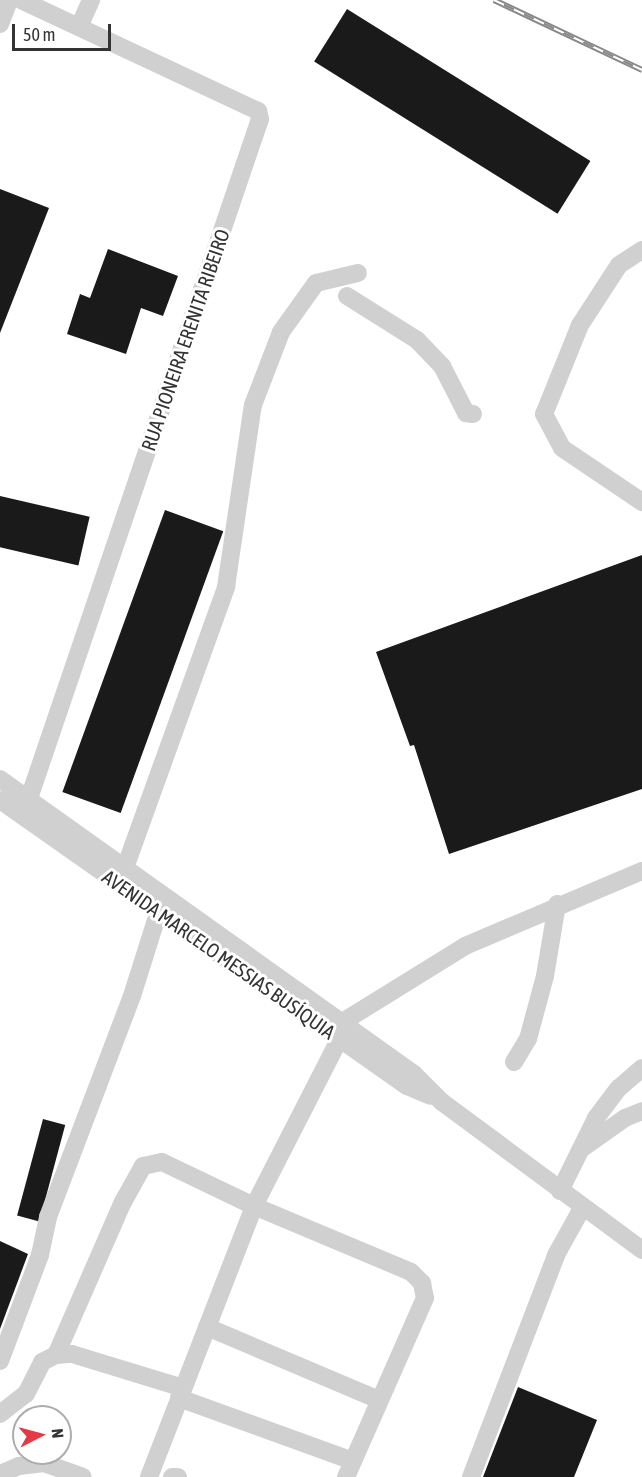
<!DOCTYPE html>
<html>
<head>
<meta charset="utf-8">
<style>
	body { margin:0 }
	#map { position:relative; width:642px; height:1477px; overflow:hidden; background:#fff; font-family:"Asap Condensed",sans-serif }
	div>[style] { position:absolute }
	.building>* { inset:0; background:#1a1a1a; transform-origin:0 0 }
	.minor>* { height:18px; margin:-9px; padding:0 9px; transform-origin:9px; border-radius:9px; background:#d0d0d0 }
	.rail>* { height:6px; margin-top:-3px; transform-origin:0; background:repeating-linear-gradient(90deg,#fff 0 11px,#888 0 22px); box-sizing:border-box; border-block:2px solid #888 }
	span { translate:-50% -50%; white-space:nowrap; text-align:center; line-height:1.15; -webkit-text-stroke:6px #fff; paint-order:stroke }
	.street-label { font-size:20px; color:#333 }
	.north { position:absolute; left:12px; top:1405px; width:60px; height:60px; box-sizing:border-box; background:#fff; border:2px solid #adadad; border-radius:50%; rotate:84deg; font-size:16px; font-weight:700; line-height:24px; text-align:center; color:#333 }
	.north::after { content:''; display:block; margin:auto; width:21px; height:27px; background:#e63946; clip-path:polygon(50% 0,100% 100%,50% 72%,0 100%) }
	.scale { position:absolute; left:12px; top:24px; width:99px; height:27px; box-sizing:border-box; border:3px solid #333; border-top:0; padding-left:8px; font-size:18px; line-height:21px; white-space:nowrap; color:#333; -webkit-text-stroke:4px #fff; paint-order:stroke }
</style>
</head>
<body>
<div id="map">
	<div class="building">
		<i style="left:347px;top:9px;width:287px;height:62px;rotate:32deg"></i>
		<i style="clip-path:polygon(0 189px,49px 208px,0 333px)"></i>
		<i style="clip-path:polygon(108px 249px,178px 276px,163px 316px,141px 308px,126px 354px,67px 334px,80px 294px,90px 298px)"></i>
		<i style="left:0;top:496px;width:92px;height:50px;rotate:13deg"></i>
		<i style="left:165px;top:510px;width:62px;height:300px;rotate:20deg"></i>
		<i style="clip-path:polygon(642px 555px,642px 789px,449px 854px,414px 745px,410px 746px,376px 652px)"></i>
		<i style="left:43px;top:1119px;width:23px;height:100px;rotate:15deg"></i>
		<i style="clip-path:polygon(0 1241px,28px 1254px,0 1329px)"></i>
		<i style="clip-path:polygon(518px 1387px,597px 1420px,574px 1477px,483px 1477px)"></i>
	</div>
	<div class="minor">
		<i style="left:21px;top:0;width:262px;rotate:25.1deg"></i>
		<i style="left:258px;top:111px;width:8px;rotate:76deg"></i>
		<i style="left:260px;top:119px;width:736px;rotate:108.78deg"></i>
		<i style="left:0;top:24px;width:26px;rotate:-69deg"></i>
		<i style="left:79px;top:27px;width:30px;rotate:-66deg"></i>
		<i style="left:642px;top:250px;width:27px;rotate:147deg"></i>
		<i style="left:619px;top:265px;width:72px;rotate:123deg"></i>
		<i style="left:580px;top:325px;width:96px;rotate:112deg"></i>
		<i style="left:544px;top:414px;width:38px;rotate:62deg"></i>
		<i style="left:562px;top:448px;width:97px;rotate:34deg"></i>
		<i style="left:347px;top:296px;width:83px;rotate:32.2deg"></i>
		<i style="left:417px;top:340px;width:36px;rotate:46deg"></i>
		<i style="left:442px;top:366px;width:53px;rotate:62.9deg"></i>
		<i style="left:466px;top:413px;width:7px;rotate:8deg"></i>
		<i style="left:0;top:779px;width:508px;rotate:35.47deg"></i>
		<i style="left:414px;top:1074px;width:40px;rotate:45deg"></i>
		<i style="left:442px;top:1102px;width:249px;rotate:36.5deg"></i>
		<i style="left:0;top:800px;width:497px;rotate:35.1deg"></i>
		<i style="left:407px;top:1086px;width:25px;rotate:23deg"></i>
		<i style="left:125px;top:868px;width:299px;rotate:-70.2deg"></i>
		<i style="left:226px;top:587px;width:184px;rotate:-81.6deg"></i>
		<i style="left:253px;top:405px;width:78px;rotate:-69deg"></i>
		<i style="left:281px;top:332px;width:60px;rotate:-54.5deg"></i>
		<i style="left:316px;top:283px;width:43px;rotate:-13.4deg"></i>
		<i style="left:341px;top:1023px;width:146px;rotate:-31.8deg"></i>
		<i style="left:465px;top:946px;width:192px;rotate:-23deg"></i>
		<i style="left:514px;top:1062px;width:27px;rotate:-59deg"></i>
		<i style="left:528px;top:1039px;width:65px;rotate:-74.9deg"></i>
		<i style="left:545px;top:976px;width:73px;rotate:-80.5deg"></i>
		<i style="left:584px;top:1147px;width:50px;rotate:-35.3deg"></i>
		<i style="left:625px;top:1118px;width:18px;rotate:-22deg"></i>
		<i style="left:560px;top:1191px;width:81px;rotate:-63.7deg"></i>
		<i style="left:596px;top:1118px;width:38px;rotate:-53deg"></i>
		<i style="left:619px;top:1088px;width:30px;rotate:-41deg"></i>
		<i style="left:207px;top:1327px;width:187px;rotate:23deg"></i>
		<i style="left:56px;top:1355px;width:167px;rotate:-66.4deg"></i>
		<i style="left:123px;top:1202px;width:41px;rotate:-60.9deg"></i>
		<i style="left:143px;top:1166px;width:19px;rotate:-12deg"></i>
		<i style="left:162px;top:1162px;width:102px;rotate:25.6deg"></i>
		<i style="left:254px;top:1206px;width:170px;rotate:22.8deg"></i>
		<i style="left:411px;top:1272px;width:16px;rotate:45deg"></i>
		<i style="left:422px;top:1283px;width:15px;rotate:79deg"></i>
		<i style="left:425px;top:1298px;width:196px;rotate:113.8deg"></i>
		<i style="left:0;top:1361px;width:113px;rotate:-69.3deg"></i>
		<i style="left:40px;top:1255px;width:39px;rotate:-78deg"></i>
		<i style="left:48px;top:1217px;width:236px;rotate:-69.2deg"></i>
		<i style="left:132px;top:996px;width:100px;rotate:-72.5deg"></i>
		<i style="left:179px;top:1398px;width:185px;rotate:19.9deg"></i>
		<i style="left:0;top:1414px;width:33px;rotate:-38deg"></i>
		<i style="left:26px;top:1394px;width:36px;rotate:-63deg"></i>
		<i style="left:42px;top:1362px;width:16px;rotate:-27deg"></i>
		<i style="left:56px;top:1355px;width:16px;rotate:-4deg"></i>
		<i style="left:72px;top:1354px;width:116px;rotate:17deg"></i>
		<i style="left:0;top:1474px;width:21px;rotate:-23deg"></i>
		<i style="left:19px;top:1466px;width:25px;rotate:-7deg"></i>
		<i style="left:44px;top:1463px;width:41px;rotate:19.7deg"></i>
		<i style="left:149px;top:1477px;width:291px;rotate:-68.8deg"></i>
		<i style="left:254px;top:1206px;width:189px;rotate:-62.9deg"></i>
		<i style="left:172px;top:1477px;width:6px"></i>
		<i style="left:471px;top:1477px;width:238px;rotate:-69deg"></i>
		<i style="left:556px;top:1255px;width:54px;rotate:-61deg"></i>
	</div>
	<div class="rail">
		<i style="left:494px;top:0;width:164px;rotate:25.3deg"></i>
	</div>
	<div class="street-label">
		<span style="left:185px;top:340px;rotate:-71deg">RUA PIONEIRA ERENITA RIBEIRO</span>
		<span style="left:219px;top:954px;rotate:35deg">AVENIDA MARCELO MESSIAS BUSÍQUIA</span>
	</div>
	<div class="north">N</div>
	<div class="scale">50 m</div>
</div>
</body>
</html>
